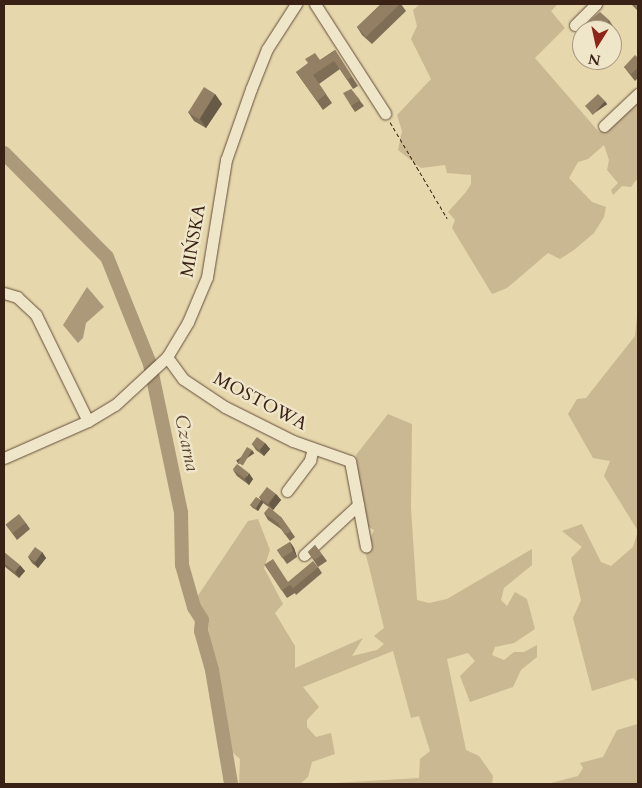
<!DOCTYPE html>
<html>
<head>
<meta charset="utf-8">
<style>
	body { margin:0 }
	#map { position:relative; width:642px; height:788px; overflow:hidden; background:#e6d7ac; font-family:Cardo,serif }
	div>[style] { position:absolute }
	.green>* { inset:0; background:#c9b892 }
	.water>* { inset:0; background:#ac9979 }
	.river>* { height:14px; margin:-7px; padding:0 7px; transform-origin:7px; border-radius:7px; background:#ac9979 }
	.path>* { height:1px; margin-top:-0.5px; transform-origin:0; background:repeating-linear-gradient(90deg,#3a2115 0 4px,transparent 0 6.5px) }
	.roads { filter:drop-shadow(0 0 1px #654e3b) drop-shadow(0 0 1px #654e3b) }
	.minor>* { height:11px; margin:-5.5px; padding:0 5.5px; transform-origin:5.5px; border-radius:5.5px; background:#efe5c9 }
	.wall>* { inset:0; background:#7e6e56 }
	.shaded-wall>* { inset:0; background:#675a46; transform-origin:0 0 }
	.building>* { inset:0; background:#938064; transform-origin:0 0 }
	span { translate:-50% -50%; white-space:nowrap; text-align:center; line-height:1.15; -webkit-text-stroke:5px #efe5c9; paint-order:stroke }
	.street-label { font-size:18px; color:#3a2115 }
	.water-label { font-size:19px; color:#5c4533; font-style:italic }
	.frame { position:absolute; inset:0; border:5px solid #3a2115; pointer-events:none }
	.north { position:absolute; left:572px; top:20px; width:50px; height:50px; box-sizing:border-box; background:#efe5c9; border:1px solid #a79781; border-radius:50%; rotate:190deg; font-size:14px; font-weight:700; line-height:20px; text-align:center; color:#3a2115 }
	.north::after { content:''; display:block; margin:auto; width:18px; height:22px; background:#8f2418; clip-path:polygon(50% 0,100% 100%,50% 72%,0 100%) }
</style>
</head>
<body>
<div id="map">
	<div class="green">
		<i style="clip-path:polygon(420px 4px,558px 4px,551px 11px,565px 28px,535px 58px,599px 132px,638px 97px,638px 181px,636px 180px,631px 187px,622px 186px,613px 195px,611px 190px,618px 183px,607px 170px,609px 160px,604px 145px,588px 159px,578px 162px,569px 178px,592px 202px,606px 207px,604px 217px,594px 233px,574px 250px,560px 259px,548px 253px,507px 288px,492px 294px,452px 228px,455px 220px,448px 212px,466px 192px,471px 184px,471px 175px,447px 173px,445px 165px,421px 168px,398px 150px,402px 131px,397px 115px,431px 79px,411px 39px,417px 26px,413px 10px)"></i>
		<i style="clip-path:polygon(638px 307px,638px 682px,633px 678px,592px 691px,573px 618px,581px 600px,571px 558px,582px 547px,562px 531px,582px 524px,601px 562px,611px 566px,633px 547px,638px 531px,604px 476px,610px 461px,593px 458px,568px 414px,577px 399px,586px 398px,635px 336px)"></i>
		<i style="clip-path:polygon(388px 414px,412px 424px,411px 508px,417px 600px,429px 603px,447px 599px,532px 549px,532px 565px,504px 588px,501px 600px,507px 606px,515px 592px,527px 599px,535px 629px,514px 643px,495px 647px,492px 655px,504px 660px,514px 652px,524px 652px,537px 645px,537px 657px,521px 670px,513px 687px,470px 702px,460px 676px,475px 661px,468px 653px,447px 659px,466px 750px,479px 756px,493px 776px,492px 784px,318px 784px,419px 778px,420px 759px,430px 751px,419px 716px,411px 718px,393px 651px,303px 687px,319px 707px,307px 720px,307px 727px,316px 737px,331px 733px,335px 754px,312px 762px,308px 777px,300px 784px,239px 784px,240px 759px,231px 751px,208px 638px,209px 621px,200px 611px,197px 597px,248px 521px,258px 519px,270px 550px,264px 568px,283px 604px,275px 613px,295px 646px,295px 668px,363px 638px,352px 656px,377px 650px,384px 644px,374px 636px,384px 628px,365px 551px,374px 530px,365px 525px,356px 455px)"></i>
		<i style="clip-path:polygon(638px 724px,638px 784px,547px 784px,578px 776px,583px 768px,580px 763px,603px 757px,617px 730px)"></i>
	</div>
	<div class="water">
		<i style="clip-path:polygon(87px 287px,104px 307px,86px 323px,83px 338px,78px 343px,63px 325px)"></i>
	</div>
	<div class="river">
		<i style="left:4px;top:153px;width:146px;rotate:45.3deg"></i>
		<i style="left:107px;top:257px;width:115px;rotate:68.1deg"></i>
		<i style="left:150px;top:364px;width:152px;rotate:78.2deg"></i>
		<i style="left:181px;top:513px;width:52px;rotate:88.9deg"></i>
		<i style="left:182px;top:565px;width:44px;rotate:74.1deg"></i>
		<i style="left:194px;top:607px;width:15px;rotate:58deg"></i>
		<i style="left:202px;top:620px;width:11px;rotate:95deg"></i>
		<i style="left:201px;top:631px;width:41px;rotate:74.2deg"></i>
		<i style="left:212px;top:670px;width:116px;rotate:80.5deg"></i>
	</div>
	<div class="path">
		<i style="left:390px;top:122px;width:112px;rotate:59.3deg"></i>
	</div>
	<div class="roads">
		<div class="minor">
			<i style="left:315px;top:4px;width:130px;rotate:57.3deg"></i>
			<i style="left:575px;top:25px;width:30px;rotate:-45deg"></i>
			<i style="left:604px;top:126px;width:47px;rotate:-43.3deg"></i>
			<i style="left:4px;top:293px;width:14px;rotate:17deg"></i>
			<i style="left:17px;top:297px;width:26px;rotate:43deg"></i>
			<i style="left:36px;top:315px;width:118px;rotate:63.9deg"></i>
			<i style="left:167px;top:357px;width:27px;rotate:54deg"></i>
			<i style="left:183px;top:379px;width:50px;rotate:33.7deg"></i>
			<i style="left:225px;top:407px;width:76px;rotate:26.6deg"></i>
			<i style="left:293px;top:441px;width:60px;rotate:19.3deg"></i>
			<i style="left:350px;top:461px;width:87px;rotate:79.5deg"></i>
			<i style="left:4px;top:458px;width:92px;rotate:-23.8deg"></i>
			<i style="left:88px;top:421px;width:31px;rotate:-31deg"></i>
			<i style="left:115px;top:405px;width:71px;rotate:-42.7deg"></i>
			<i style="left:167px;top:357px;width:41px;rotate:-59deg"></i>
			<i style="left:188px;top:322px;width:49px;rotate:-67.1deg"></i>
			<i style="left:207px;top:277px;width:119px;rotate:-80.8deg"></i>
			<i style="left:226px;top:160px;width:75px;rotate:-70.6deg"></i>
			<i style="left:251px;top:89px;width:43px;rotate:-68.2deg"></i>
			<i style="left:267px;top:49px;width:54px;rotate:-57.2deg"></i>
			<i style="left:287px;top:491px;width:39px;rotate:-53deg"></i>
			<i style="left:310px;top:460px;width:12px;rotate:-76deg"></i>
			<i style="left:304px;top:555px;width:74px;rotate:-42.8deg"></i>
		</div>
	</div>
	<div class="wall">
		<i style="clip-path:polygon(381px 4px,401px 4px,406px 11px,372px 44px,362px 35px,357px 27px)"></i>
		<i style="clip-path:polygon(631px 4px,638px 4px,638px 11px)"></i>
		<i style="clip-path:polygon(609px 20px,613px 26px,609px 30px,591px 30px,586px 23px)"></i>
		<i style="clip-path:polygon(335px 50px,358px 86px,353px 89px,340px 69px,319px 84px,332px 103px,323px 110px,296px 72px,320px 60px)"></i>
		<i style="clip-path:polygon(638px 58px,638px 78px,635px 81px,624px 67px)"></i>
		<i style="clip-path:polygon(351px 89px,364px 106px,355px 112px,351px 106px)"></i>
		<i style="clip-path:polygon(215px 94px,222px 104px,206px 128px,194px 121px,188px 112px)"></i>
		<i style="clip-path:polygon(265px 443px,270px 449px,264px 456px,256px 450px,252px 444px)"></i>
		<i style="clip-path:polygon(233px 470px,253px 479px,249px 485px,237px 476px)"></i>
		<i style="clip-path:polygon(276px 494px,281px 500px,273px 510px,263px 503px,258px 511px,253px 508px,250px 505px,261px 500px,259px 497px)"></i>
		<i style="clip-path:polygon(264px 513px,281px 517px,295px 537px,290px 541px,281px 529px,268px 520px)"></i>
		<i style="clip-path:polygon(26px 523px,30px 529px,17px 540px,6px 525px)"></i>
		<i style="clip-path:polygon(290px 542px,294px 548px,297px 557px,287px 564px,277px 550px)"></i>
		<i style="clip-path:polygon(315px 545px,327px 561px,318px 567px,308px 552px)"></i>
		<i style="clip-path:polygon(4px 552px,25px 571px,19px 578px,4px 566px)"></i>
		<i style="clip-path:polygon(42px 552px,46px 558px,38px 568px,32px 563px,28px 557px)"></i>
		<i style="clip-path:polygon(264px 564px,288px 582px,318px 567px,322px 573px,296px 595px,295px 593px,287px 598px)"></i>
	</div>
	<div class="shaded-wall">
		<i style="clip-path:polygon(215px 94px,222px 104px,206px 128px,200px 119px)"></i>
		<i style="left:605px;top:101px;width:4px;height:18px;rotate:56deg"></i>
		<i style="clip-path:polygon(265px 443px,270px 449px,264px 456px,260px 450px)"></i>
		<i style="left:252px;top:450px;width:4px;height:19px;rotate:56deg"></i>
		<i style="clip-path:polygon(249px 473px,253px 479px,249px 485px,245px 479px)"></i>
		<i style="clip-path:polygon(276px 494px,281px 500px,273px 510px,269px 504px)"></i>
		<i style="clip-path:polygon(261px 500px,263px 503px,258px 511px,256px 508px)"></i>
		<i style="clip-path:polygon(290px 542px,294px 548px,297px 557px,293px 551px)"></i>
		<i style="clip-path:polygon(42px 552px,46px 558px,38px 568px,34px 562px)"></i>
		<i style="clip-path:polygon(20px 565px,25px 571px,19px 578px,15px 572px)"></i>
	</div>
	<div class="building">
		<i style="clip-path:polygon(381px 4px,400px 4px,366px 37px,357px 27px)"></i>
		<i style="clip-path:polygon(633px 4px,638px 4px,638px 19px,638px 9px)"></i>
		<i style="clip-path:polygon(600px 12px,609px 20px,598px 30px,593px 30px,586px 23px)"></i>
		<i style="clip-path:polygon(335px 50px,352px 77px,347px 80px,334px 61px,313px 75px,326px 94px,317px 101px,296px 72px,308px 63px,305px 59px,315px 53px,320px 60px)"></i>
		<i style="clip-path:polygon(635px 55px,638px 58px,638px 68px,631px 74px,624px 67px)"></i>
		<i style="left:204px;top:87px;width:13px;height:30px;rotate:32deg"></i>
		<i style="clip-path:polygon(351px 89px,360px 100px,351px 106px,343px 93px)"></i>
		<i style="clip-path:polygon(598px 94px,605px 101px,593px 115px,585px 106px)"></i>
		<i style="left:257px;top:437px;width:10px;height:9px;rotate:37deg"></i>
		<i style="left:247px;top:447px;width:6px;height:18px;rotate:31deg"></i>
		<i style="left:237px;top:464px;width:15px;height:7px;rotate:37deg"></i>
		<i style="left:267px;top:487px;width:11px;height:13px;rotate:38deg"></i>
		<i style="clip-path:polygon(256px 497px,261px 500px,256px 508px,250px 505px)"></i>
		<i style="clip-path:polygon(269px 507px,281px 517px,291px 531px,285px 535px,278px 523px,264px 513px)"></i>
		<i style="left:19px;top:514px;width:11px;height:17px;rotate:52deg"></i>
		<i style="clip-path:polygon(290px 542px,293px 551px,282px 558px,277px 550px)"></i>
		<i style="clip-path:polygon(315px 545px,322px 555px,314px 560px,308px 552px)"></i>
		<i style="left:35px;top:547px;width:9px;height:12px;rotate:36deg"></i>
		<i style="clip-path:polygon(4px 552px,20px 565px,15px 572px,4px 563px)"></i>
		<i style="left:273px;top:559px;width:31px;height:10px;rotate:57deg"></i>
		<i style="left:313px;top:561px;width:8px;height:33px;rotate:50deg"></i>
	</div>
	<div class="street-label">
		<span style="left:194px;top:241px;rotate:-80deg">MIŃSKA</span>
		<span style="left:260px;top:402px;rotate:28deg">MOSTOWA</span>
	</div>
	<div class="water-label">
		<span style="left:186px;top:443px;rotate:78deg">Czarna</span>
	</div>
	<div class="frame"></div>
	<div class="north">N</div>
</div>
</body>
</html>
